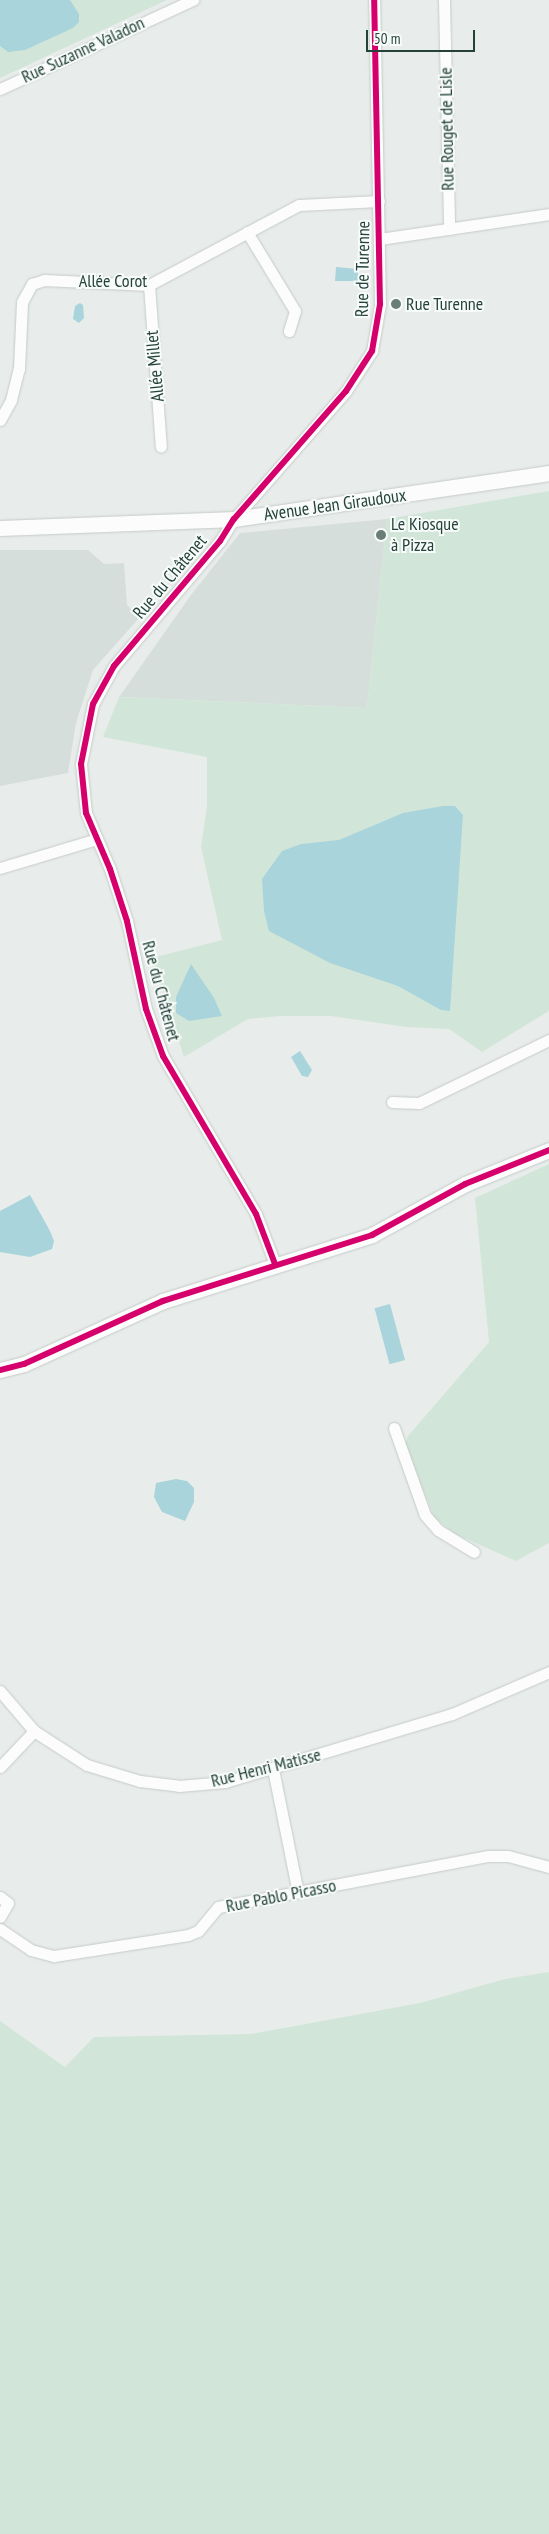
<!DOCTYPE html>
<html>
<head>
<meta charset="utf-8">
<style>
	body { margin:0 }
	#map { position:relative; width:549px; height:2534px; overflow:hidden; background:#e8edeb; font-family:"PT Sans Narrow",sans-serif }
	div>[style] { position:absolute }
	.built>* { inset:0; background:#d6dedb }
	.green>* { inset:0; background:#d1e6d8 }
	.water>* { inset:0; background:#a9d4db; transform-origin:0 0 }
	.roads { filter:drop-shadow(0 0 1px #c5cac8) drop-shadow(0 0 1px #c5cac8) }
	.minor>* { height:11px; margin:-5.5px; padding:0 5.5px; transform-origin:5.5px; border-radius:5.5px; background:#fcfcfc }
	.tertiary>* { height:15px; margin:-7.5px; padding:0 7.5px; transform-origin:7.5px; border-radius:7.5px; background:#fcfcfc }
	.cycleway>* { height:6px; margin:-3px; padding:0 3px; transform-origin:3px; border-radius:3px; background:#d6006c }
	.dots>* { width:14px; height:14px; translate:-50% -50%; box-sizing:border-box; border:2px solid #f7fbf9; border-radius:50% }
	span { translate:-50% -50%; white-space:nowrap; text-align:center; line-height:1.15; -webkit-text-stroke:4px #f7fbf9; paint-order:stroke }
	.street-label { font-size:18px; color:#24423a }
	.poi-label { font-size:18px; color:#24423a }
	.left { translate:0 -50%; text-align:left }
	.scale { position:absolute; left:366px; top:30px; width:109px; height:22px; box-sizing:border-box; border:2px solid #24423a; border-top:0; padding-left:6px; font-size:15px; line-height:18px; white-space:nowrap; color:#24423a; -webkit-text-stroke:4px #f7fbf9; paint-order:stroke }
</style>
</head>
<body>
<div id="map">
	<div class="built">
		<i style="clip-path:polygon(387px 519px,367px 708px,119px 697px,191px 595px,240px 533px)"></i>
		<i style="clip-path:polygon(0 550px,88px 550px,104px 564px,124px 563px,127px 605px,140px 617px,93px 670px,76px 723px,68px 773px,0 786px)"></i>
	</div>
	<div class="green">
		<i style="clip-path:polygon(0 0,167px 0,0 78px)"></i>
		<i style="clip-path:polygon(549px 491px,549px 1011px,482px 1052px,449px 1029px,406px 1027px,331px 1016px,281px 1016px,248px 1019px,184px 1057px,152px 958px,222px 940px,201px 847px,207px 806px,207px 757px,103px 737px,119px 697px,367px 708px,387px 519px)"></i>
		<i style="clip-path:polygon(549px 1164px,549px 1543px,516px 1561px,455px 1534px,434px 1517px,405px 1444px,408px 1436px,489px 1342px,475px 1198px)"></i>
		<i style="clip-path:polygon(549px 1972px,549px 2534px,0 2534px,0 2021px,65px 2067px,94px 2037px,251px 2034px,420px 2003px,505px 1979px)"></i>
	</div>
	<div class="water">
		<i style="clip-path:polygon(0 0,70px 0,79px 14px,79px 22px,73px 28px,25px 50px,8px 52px,0 46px)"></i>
		<i style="clip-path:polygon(336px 267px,358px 269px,358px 281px,335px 281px)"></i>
		<i style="clip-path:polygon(80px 303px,83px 305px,84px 318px,79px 323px,73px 319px,75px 306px)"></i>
		<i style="clip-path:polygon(443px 806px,455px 806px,463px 815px,450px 1011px,441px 1010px,398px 986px,330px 963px,269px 931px,264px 911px,262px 879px,282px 851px,301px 844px,339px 840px,403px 813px)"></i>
		<i style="clip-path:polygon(191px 964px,214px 998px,222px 1016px,189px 1021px,176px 1013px,176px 997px)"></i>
		<i style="clip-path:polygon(300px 1051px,312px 1070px,308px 1077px,302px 1076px,291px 1057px)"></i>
		<i style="clip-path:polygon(30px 1195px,50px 1231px,54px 1241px,52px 1249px,30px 1257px,0 1252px,0 1211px)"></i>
		<i style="left:390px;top:1304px;width:58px;height:16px;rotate:75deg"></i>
		<i style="clip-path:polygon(176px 1479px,187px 1481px,194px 1488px,194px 1502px,185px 1521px,162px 1512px,154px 1497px,156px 1483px)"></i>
	</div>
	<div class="roads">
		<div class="minor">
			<i style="left:444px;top:0;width:229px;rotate:88.7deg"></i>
			<i style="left:0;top:89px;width:213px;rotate:-24.8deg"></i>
			<i style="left:247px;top:232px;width:92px;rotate:58.7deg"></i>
			<i style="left:295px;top:311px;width:21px;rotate:107deg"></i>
			<i style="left:380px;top:239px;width:171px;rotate:-8.4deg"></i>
			<i style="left:149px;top:285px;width:162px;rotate:85.8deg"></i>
			<i style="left:0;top:420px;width:23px;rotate:-61deg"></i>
			<i style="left:11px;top:400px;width:32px;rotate:-76deg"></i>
			<i style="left:19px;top:369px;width:67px;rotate:-87.4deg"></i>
			<i style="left:22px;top:302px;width:21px;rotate:-61deg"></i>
			<i style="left:32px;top:284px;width:13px;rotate:-18deg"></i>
			<i style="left:44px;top:280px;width:105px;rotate:2.7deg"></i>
			<i style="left:149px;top:285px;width:170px;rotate:-28.1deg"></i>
			<i style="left:299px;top:205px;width:80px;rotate:-2.9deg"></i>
			<i style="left:0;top:868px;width:101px;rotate:-16.6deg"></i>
			<i style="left:392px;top:1102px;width:27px;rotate:2deg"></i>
			<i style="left:419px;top:1103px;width:144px;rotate:-25.9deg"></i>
			<i style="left:275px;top:1264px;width:53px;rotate:-110.8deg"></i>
			<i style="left:256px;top:1214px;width:183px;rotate:-120.5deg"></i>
			<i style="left:163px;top:1056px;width:50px;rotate:-109.9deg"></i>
			<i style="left:146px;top:1009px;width:90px;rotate:-102.2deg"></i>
			<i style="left:127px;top:921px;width:55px;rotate:-108.1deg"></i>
			<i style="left:110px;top:869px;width:61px;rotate:-113.2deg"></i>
			<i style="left:86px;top:813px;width:49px;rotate:-95.8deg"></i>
			<i style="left:81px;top:764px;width:61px;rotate:-78.7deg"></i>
			<i style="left:93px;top:704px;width:43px;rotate:-61.1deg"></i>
			<i style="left:114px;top:666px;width:164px;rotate:-49.7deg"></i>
			<i style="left:220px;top:541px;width:26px;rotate:-58deg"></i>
			<i style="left:234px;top:519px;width:170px;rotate:-48.8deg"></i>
			<i style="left:346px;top:391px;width:48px;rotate:-57deg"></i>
			<i style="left:372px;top:351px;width:48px;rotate:-80.3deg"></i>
			<i style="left:380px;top:304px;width:304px;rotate:-91.1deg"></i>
			<i style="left:394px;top:1428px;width:92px;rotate:70.4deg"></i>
			<i style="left:425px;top:1515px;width:20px;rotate:49deg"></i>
			<i style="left:438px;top:1530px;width:42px;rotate:31.4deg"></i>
			<i style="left:0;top:1691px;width:52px;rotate:49.6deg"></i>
			<i style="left:34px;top:1731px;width:63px;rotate:32.7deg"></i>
			<i style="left:87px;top:1765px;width:55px;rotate:16.8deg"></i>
			<i style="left:140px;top:1781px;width:39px;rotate:7deg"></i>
			<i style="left:179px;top:1786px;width:46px;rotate:-5deg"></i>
			<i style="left:225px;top:1782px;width:237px;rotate:-16.7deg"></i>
			<i style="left:452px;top:1714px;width:106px;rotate:-23.4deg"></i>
			<i style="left:0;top:1767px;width:50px;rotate:-46.6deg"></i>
			<i style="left:273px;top:1769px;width:126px;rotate:78.6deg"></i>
			<i style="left:0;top:1897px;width:10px;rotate:37deg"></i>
			<i style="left:8px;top:1903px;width:16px;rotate:120deg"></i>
			<i style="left:0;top:1929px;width:37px;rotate:34deg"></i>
			<i style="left:31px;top:1950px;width:24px;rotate:15deg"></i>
			<i style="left:54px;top:1956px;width:136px;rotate:-8.9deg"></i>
			<i style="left:188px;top:1935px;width:11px;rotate:-22deg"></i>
			<i style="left:198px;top:1931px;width:31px;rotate:-50deg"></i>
			<i style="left:218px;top:1907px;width:275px;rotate:-10.7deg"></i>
			<i style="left:488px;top:1856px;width:20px"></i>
			<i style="left:508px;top:1856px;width:42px;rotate:15deg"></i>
		</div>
		<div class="tertiary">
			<i style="left:0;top:528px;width:234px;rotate:-2.2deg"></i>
			<i style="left:234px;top:519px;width:318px;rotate:-8.3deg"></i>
			<i style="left:0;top:1370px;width:25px;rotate:-14deg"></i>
			<i style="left:24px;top:1364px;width:153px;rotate:-24.4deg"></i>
			<i style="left:163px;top:1301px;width:219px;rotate:-17.5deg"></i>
			<i style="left:372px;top:1235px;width:106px;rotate:-28.7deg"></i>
			<i style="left:465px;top:1184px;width:91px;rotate:-22deg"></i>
		</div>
	</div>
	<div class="cycleway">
		<i style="left:275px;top:1264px;width:53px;rotate:-110.8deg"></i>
		<i style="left:256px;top:1214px;width:183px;rotate:-120.5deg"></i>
		<i style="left:163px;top:1056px;width:50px;rotate:-109.9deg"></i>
		<i style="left:146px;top:1009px;width:90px;rotate:-102.2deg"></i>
		<i style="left:127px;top:921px;width:55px;rotate:-108.1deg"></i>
		<i style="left:110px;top:869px;width:61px;rotate:-113.2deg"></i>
		<i style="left:86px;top:813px;width:49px;rotate:-95.8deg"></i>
		<i style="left:81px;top:764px;width:61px;rotate:-78.7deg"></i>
		<i style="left:93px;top:704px;width:43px;rotate:-61.1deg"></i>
		<i style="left:114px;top:666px;width:164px;rotate:-49.7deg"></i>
		<i style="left:220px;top:541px;width:26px;rotate:-58deg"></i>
		<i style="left:234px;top:519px;width:170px;rotate:-48.8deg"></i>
		<i style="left:346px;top:391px;width:48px;rotate:-57deg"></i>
		<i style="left:372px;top:351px;width:48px;rotate:-80.3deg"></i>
		<i style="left:380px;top:304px;width:304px;rotate:-91.1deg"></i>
		<i style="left:0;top:1370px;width:25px;rotate:-14deg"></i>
		<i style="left:24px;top:1364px;width:153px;rotate:-24.4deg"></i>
		<i style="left:163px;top:1301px;width:219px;rotate:-17.5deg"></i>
		<i style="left:372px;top:1235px;width:106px;rotate:-28.7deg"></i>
		<i style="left:465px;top:1184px;width:91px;rotate:-22deg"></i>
	</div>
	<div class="dots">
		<i style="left:396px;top:304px;background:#697e78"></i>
		<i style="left:381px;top:535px;background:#697e78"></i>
	</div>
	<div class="street-label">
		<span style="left:83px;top:50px;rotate:-25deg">Rue Suzanne Valadon</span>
		<span style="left:447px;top:129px;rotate:-91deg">Rue Rouget de Lisle</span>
		<span style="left:363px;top:269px;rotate:-89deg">Rue de Turenne</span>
		<span style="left:113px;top:281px">Allée Corot</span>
		<span style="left:155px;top:366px;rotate:-95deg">Allée Millet</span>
		<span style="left:335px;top:505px;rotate:-8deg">Avenue Jean Giraudoux</span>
		<span style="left:170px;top:577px;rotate:-50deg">Rue du Châtenet</span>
		<span style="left:161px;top:991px;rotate:75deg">Rue du Châtenet</span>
		<span style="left:266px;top:1768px;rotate:-14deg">Rue Henri Matisse</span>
		<span style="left:281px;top:1896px;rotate:-11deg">Rue Pablo Picasso</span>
	</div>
	<div class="poi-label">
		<span class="left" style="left:406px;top:304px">Rue Turenne</span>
		<span class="left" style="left:391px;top:535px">Le Kiosque<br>à Pizza</span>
	</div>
	<div class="scale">50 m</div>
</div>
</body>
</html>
